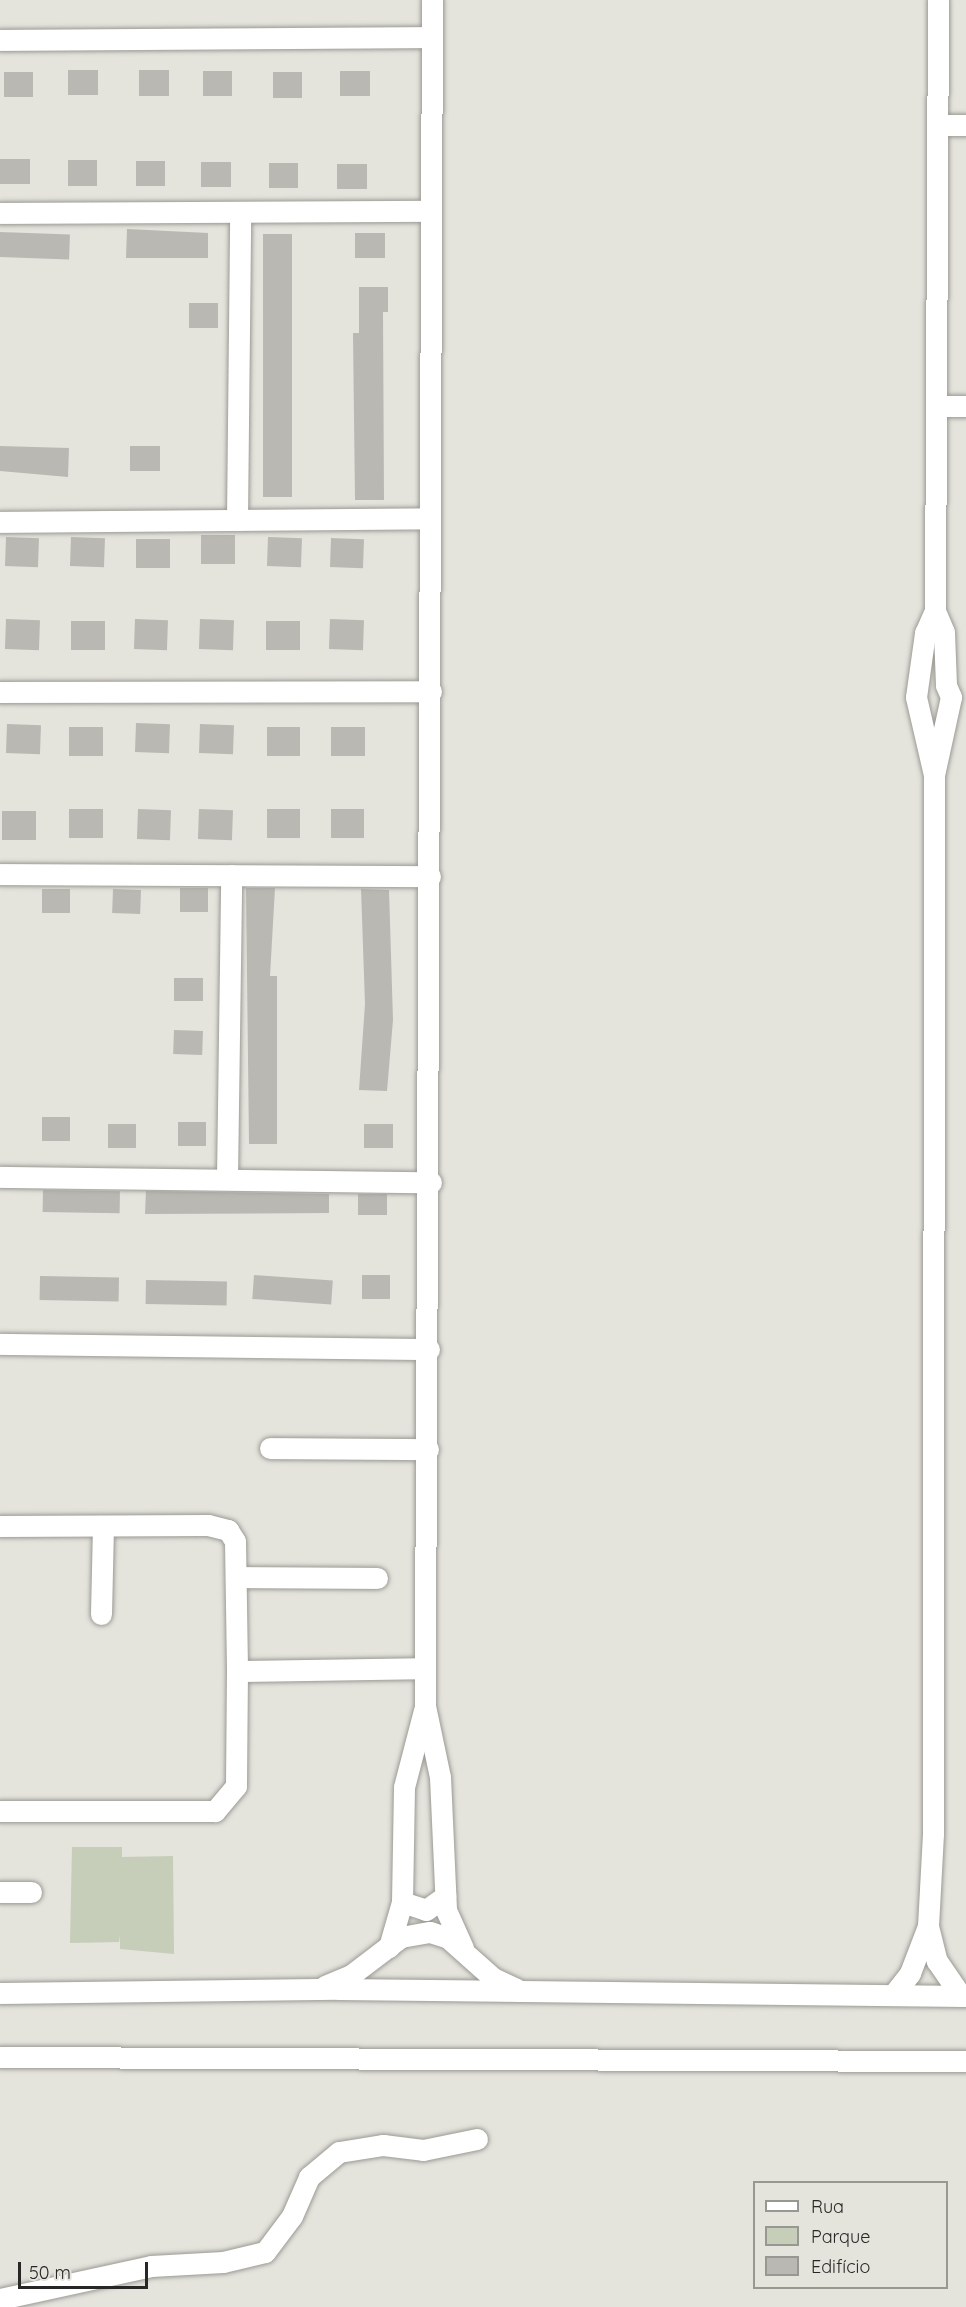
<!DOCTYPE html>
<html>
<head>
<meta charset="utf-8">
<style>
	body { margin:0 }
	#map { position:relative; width:966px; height:2307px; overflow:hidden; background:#e4e3dc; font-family:Quicksand,sans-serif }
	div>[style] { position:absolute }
	.green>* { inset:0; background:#c6cdb9 }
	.building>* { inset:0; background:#bab8b3; transform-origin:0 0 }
	.roads { filter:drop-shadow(0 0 2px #9b9a94) drop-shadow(0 0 2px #9b9a94) }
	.minor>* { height:21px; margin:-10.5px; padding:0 10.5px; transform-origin:10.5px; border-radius:10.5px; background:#fff }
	span { translate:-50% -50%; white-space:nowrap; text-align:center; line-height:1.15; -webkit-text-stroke:6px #e4e3dc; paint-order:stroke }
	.legend { position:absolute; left:753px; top:2181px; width:195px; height:108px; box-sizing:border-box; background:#e4e3dc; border:2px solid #989893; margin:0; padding:8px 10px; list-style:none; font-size:18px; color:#272725 }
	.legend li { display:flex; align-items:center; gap:12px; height:30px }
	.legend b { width:30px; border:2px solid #989893 }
	.scale { position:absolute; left:18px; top:2262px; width:130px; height:27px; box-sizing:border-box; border:3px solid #272725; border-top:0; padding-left:8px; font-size:18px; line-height:21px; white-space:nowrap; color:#272725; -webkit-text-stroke:4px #e4e3dc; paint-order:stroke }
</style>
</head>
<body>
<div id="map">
	<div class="green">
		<i style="clip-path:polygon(72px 1847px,122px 1847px,122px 1857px,173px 1856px,174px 1954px,120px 1949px,120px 1935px,119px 1942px,70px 1943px)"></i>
	</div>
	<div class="building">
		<i style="left:68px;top:70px;width:30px;height:25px"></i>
		<i style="left:139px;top:70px;width:30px;height:26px"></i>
		<i style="left:203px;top:71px;width:29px;height:25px"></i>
		<i style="left:340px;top:71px;width:30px;height:25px"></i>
		<i style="left:4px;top:72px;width:29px;height:25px"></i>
		<i style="left:273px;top:72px;width:29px;height:26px"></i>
		<i style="left:0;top:159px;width:30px;height:25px"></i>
		<i style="left:68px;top:160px;width:29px;height:26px"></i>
		<i style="left:136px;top:161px;width:29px;height:25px"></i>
		<i style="left:201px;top:162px;width:30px;height:25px"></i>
		<i style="left:269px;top:163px;width:29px;height:25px"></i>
		<i style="left:337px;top:164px;width:30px;height:25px"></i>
		<i style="clip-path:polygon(127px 229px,208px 233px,208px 258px,126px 258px)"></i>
		<i style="left:0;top:232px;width:70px;height:25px;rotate:2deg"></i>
		<i style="left:355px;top:233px;width:30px;height:25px"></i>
		<i style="left:263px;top:234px;width:29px;height:263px"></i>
		<i style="clip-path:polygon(359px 287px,388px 287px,388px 312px,383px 312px,384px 500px,355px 500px,353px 333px,359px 333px)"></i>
		<i style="left:189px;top:303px;width:29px;height:25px"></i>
		<i style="clip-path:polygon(0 446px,69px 448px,68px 477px,0 471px)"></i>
		<i style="left:130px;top:446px;width:30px;height:25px"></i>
		<i style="left:201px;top:535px;width:34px;height:29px"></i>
		<i style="left:6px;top:537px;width:33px;height:29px;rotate:2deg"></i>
		<i style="left:71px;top:537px;width:34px;height:29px;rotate:2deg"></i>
		<i style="left:268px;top:537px;width:34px;height:29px;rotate:2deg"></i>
		<i style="left:331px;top:538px;width:33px;height:29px;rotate:2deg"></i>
		<i style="left:136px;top:539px;width:34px;height:29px"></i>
		<i style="left:6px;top:619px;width:34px;height:30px;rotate:2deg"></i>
		<i style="left:135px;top:619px;width:33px;height:30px;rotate:2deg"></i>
		<i style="left:200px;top:619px;width:34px;height:30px;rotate:2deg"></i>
		<i style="left:330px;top:619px;width:34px;height:30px;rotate:2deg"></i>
		<i style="left:71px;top:621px;width:34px;height:29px"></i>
		<i style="left:266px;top:621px;width:34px;height:29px"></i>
		<i style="left:136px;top:723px;width:34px;height:29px;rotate:2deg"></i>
		<i style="left:7px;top:724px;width:34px;height:29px;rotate:2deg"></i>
		<i style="left:200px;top:724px;width:34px;height:29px;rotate:2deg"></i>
		<i style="left:69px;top:727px;width:34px;height:29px"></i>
		<i style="left:267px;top:727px;width:33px;height:29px"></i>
		<i style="left:331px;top:727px;width:34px;height:29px"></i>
		<i style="left:69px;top:809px;width:34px;height:29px"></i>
		<i style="left:138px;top:809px;width:33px;height:30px;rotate:2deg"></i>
		<i style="left:199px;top:809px;width:34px;height:30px;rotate:2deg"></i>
		<i style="left:267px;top:809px;width:33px;height:29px"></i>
		<i style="left:331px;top:809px;width:33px;height:29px"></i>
		<i style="left:2px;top:811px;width:34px;height:29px"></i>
		<i style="left:180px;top:888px;width:28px;height:24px"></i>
		<i style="clip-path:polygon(246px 888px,275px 888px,270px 976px,277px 976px,277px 1144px,249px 1144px)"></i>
		<i style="left:42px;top:889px;width:28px;height:24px"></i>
		<i style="left:113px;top:889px;width:28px;height:24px;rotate:2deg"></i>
		<i style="clip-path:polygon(361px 889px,389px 890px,393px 1020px,387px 1091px,359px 1090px,365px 1004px)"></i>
		<i style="left:174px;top:978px;width:29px;height:23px"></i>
		<i style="left:174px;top:1030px;width:29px;height:24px;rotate:2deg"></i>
		<i style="left:42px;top:1117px;width:28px;height:24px"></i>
		<i style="left:178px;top:1122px;width:28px;height:24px"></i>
		<i style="left:108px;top:1124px;width:28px;height:24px"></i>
		<i style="left:364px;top:1124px;width:29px;height:24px"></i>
		<i style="left:43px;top:1190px;width:77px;height:22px;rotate:1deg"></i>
		<i style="clip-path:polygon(146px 1191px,329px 1194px,329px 1213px,145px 1214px)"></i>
		<i style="left:358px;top:1194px;width:29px;height:21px"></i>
		<i style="left:254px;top:1275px;width:79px;height:24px;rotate:4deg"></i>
		<i style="left:362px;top:1275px;width:28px;height:24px"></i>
		<i style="left:40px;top:1276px;width:79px;height:24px;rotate:1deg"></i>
		<i style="left:146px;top:1280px;width:81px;height:24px;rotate:1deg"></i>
	</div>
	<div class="roads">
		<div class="minor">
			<i style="left:432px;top:0;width:1706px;rotate:90.24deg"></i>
			<i style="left:425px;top:1706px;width:73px;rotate:78.1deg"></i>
			<i style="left:440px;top:1777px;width:133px;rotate:87.4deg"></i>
			<i style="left:446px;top:1910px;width:42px;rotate:65.9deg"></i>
			<i style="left:0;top:40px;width:431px;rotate:-0.4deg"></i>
			<i style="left:938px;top:125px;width:28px"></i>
			<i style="left:0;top:213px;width:431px;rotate:-0.3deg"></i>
			<i style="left:938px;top:406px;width:28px"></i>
			<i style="left:237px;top:520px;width:308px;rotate:-89.4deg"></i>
			<i style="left:0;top:522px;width:430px;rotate:-0.5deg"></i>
			<i style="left:0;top:692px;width:431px;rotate:-0.1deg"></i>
			<i style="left:934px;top:775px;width:80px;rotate:-103deg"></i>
			<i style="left:916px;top:697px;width:65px;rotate:-82deg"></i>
			<i style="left:925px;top:633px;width:24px;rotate:-66deg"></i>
			<i style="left:0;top:874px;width:430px;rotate:0.3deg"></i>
			<i style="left:0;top:1177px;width:431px;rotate:0.7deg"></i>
			<i style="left:227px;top:1179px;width:304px;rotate:-89.2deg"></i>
			<i style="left:0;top:1344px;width:429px;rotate:0.7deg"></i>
			<i style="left:270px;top:1448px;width:158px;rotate:0.4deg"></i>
			<i style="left:0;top:1526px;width:208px;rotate:-0.3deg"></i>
			<i style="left:208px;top:1525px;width:21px;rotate:14deg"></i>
			<i style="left:228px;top:1530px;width:13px;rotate:58deg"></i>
			<i style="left:235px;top:1541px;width:130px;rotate:89.1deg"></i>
			<i style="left:237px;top:1671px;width:115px;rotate:90.5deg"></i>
			<i style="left:236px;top:1786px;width:33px;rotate:130deg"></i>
			<i style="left:215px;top:1811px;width:215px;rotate:180deg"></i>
			<i style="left:236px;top:1577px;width:141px;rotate:0.4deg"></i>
			<i style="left:101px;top:1614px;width:88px;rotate:-88.7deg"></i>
			<i style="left:237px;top:1671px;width:188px;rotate:-0.9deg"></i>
			<i style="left:0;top:1892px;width:31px"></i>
			<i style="left:402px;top:1902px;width:25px;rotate:18deg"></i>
			<i style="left:426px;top:1910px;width:24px;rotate:-36deg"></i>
			<i style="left:928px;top:1926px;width:36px;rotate:76deg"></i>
			<i style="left:937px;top:1961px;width:42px;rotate:55.6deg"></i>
			<i style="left:389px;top:1947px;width:47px;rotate:-73.9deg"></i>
			<i style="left:402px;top:1902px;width:115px;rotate:-89deg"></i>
			<i style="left:404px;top:1787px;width:80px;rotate:-75.4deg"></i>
			<i style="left:325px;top:1986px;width:28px;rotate:-23deg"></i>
			<i style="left:351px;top:1975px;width:63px;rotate:-37.2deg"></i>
			<i style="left:401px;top:1937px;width:29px;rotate:-10deg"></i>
			<i style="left:430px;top:1932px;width:19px;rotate:18deg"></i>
			<i style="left:448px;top:1938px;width:60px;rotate:41.6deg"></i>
			<i style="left:493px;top:1978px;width:26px;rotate:25deg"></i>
			<i style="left:0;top:1993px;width:338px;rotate:-0.7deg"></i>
			<i style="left:338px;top:1989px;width:628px;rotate:0.64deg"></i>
			<i style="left:893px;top:1995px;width:28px;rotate:-52deg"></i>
			<i style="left:910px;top:1973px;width:50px;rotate:-69deg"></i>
			<i style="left:928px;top:1926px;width:92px;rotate:-86.9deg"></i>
			<i style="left:933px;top:1834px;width:1059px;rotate:-89.95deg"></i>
			<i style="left:934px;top:775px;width:80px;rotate:-77.7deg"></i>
			<i style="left:951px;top:697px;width:13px;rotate:-113deg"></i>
			<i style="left:946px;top:685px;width:53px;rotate:-92.2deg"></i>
			<i style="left:944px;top:632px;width:23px;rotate:-113deg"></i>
			<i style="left:935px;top:611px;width:611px;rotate:-89.72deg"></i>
			<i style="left:0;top:2057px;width:966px;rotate:0.24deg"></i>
			<i style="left:0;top:2299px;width:155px;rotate:-12.3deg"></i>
			<i style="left:151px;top:2266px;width:72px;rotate:-3.2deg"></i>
			<i style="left:223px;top:2262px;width:43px;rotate:-13.4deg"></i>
			<i style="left:265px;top:2252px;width:45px;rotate:-53.1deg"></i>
			<i style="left:292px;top:2216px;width:43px;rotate:-66.4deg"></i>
			<i style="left:309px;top:2177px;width:39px;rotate:-40deg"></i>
			<i style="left:339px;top:2152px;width:45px;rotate:-9deg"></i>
			<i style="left:383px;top:2145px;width:40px;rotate:7.1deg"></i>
			<i style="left:423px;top:2150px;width:55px;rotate:-11.5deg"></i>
		</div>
	</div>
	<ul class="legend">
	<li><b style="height:8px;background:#fff"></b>Rua</li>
	<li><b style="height:16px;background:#c6cdb9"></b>Parque</li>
	<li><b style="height:16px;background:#bab8b3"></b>Edifício</li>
	</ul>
	<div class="scale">50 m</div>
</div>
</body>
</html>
